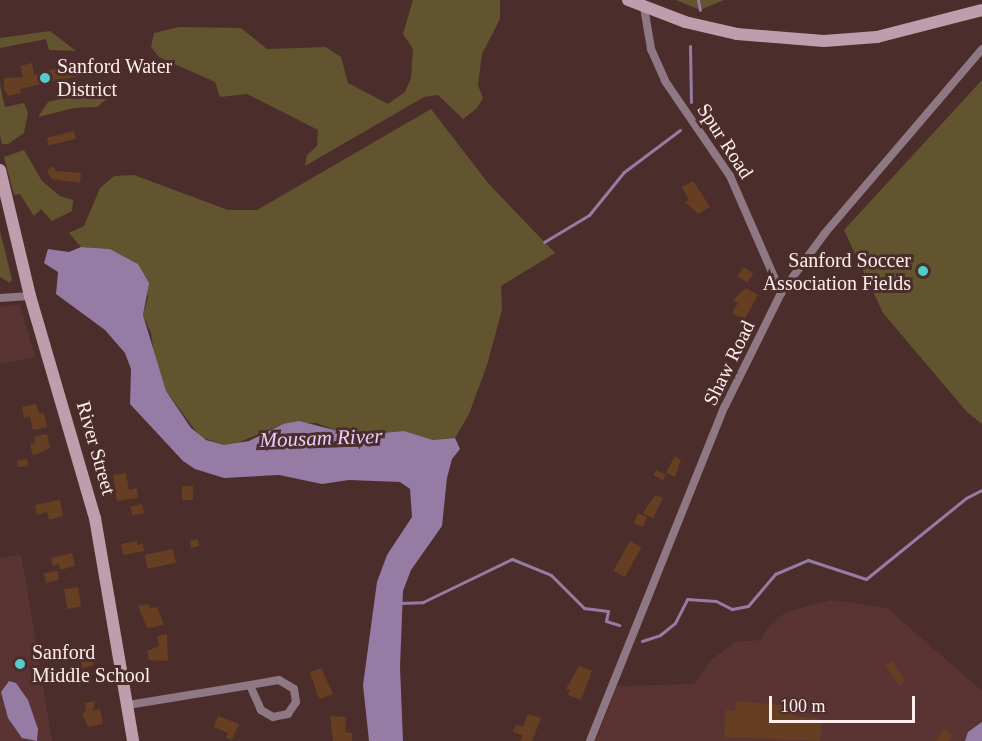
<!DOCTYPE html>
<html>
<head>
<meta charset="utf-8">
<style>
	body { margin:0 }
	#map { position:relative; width:982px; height:741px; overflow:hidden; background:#4b2d2c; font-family:Georgia,serif }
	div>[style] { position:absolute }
	.built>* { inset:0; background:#593432 }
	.green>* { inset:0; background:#61542f }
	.water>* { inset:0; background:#967ba5 }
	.stream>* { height:3px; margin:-1.5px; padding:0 1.5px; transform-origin:1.5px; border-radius:1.5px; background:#967ba5 }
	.building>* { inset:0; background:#663f22; transform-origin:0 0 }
	.street>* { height:8px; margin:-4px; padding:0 4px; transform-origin:4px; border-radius:4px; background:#8e7883 }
	.secondary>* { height:12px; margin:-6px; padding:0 6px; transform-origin:6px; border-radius:6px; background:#bf9dad }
	.dots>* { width:16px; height:16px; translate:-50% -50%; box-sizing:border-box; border:3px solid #4b2d2c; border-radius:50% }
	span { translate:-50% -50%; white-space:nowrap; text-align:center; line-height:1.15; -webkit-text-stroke:6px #4b2d2c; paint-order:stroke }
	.poi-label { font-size:20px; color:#ffeeed }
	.left { translate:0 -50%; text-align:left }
	.right { translate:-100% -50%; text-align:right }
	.street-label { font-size:20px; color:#ffeeed }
	.water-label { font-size:21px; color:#eccbff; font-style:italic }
	.scale { position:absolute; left:769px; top:696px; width:146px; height:27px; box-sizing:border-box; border:3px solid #ffeeed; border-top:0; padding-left:8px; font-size:18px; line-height:21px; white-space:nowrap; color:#ffeeed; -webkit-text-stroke:4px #4b2d2c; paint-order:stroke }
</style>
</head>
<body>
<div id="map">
	<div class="built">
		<i style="clip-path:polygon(20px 305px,35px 357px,0 364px,0 307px)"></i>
		<i style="clip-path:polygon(21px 555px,27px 588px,52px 741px,0 741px,0 558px)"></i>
		<i style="clip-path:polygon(830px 600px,887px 608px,982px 691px,982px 741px,596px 741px,617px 686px,694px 684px,712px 659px,736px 642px,760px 640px,769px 626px,786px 612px)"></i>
	</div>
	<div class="green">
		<i style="clip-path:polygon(413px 0,500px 0,500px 19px,482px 54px,478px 85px,483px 98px,477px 108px,463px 119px,438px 95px,424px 97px,305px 166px,307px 155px,317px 146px,318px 130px,247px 94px,220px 97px,215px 82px,159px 57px,151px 47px,154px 33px,179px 27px,241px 28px,267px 49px,326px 47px,341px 57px,348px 83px,388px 104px,405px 92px,411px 78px,413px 49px,403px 34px)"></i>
		<i style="clip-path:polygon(676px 0,724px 0,700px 10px)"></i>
		<i style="clip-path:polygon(50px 31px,76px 51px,49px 50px,46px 39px,0 48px,0 38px)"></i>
		<i style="clip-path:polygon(982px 80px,982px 424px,966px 411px,883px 313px,844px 230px)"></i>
		<i style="clip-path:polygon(101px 84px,112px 86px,110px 96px,97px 107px,74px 108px,38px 117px,48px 102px,95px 91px)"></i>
		<i style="clip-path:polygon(0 85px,5px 107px,24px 103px,28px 113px,24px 133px,8px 144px,2px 144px,0 136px)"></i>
		<i style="clip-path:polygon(431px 109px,488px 183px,555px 253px,501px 286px,502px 310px,487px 365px,469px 414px,455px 438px,433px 440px,404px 431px,371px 434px,338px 431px,316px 423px,283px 424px,235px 444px,224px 445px,200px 437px,166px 391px,155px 361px,151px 333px,143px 315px,148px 297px,138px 264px,110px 249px,81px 247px,69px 233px,84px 226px,100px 188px,114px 176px,134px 175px,228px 210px,257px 210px)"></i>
		<i style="clip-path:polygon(24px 150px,42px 181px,60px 196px,73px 200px,72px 211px,52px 221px,41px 209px,34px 216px,20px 194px,14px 195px,4px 157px)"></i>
		<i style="clip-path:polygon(0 231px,12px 279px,10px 283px,0 277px)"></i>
	</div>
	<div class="water">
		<i style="clip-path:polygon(81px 247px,110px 249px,138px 264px,149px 283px,143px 315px,166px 391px,191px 428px,206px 440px,224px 445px,249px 441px,283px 424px,299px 421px,338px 431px,371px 434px,404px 431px,433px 440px,455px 438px,460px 449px,452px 459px,447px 478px,442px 526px,411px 570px,403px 591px,400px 667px,403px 741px,369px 741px,363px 685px,377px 582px,387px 555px,412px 517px,410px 489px,400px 482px,349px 480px,322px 484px,279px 475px,224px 478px,195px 469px,183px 461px,130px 404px,131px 369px,125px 353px,105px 330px,56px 294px,58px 272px,44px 263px,48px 249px,69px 252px)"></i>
		<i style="clip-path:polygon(9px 681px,16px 683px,28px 700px,38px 729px,37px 741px,22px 738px,8px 718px,1px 692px)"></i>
		<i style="clip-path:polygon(982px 722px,982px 741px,965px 741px,968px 732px)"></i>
	</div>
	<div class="stream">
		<i style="left:698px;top:0;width:10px;rotate:79deg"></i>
		<i style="left:690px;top:46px;width:56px;rotate:89deg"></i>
		<i style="left:544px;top:242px;width:52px;rotate:-31deg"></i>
		<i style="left:589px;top:215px;width:55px;rotate:-50.9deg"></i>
		<i style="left:624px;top:172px;width:70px;rotate:-36.9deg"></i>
		<i style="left:399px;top:603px;width:24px;rotate:-2deg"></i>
		<i style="left:423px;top:602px;width:99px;rotate:-25.8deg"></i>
		<i style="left:512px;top:559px;width:42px;rotate:22.3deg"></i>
		<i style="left:551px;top:575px;width:47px;rotate:45deg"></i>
		<i style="left:584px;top:608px;width:24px;rotate:7deg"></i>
		<i style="left:608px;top:611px;width:10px;rotate:101deg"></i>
		<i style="left:606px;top:621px;width:14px;rotate:17deg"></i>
		<i style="left:642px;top:641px;width:19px;rotate:-18deg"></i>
		<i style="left:660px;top:635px;width:19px;rotate:-39deg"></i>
		<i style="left:675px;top:623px;width:27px;rotate:-63deg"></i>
		<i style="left:687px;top:599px;width:29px;rotate:4deg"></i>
		<i style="left:716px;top:601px;width:18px;rotate:27deg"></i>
		<i style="left:732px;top:609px;width:16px;rotate:-11deg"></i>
		<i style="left:748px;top:606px;width:42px;rotate:-49.8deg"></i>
		<i style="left:775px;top:574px;width:36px;rotate:-23deg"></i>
		<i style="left:808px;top:560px;width:61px;rotate:18.1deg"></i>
		<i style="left:866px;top:579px;width:129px;rotate:-39deg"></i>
		<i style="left:966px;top:498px;width:18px;rotate:-27deg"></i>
	</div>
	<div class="building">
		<i style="clip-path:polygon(84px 60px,87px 74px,20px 89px,21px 93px,8px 96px,4px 90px,4px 78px,23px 77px,20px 66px,32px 63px,34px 75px)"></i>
		<i style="left:74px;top:131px;width:8px;height:28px;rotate:76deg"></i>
		<i style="clip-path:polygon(53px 166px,56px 171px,81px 173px,80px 183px,52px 179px,47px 171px)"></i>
		<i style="clip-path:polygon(693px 181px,710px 207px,698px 214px,685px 202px,689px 200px,682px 187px)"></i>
		<i style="left:743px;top:267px;width:12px;height:11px;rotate:31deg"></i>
		<i style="clip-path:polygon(746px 288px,758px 295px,744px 320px,732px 313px,738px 303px,733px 300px)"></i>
		<i style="clip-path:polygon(36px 404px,39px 414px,44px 413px,47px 427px,33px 430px,30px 416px,24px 418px,22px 407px)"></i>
		<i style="clip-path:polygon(47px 434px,50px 448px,33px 456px,30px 444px,35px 443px,34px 437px)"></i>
		<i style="clip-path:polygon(675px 456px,681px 460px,675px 477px,666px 473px)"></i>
		<i style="left:27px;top:459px;width:7px;height:10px;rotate:82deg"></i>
		<i style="left:656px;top:470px;width:11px;height:6px;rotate:27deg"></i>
		<i style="clip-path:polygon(126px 473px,129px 490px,137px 488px,138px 498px,117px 501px,113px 475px)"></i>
		<i style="left:182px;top:486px;width:11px;height:14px"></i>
		<i style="clip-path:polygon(655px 495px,663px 498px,653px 518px,643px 513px)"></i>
		<i style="clip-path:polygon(60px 500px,63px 516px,49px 520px,47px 512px,37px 515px,35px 505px)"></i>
		<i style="left:142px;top:504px;width:9px;height:12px;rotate:77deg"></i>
		<i style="left:638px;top:513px;width:10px;height:11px;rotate:24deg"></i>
		<i style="clip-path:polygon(198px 539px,199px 546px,191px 548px,190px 541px)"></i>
		<i style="clip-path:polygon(137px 541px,137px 545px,143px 544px,144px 551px,123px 555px,121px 544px)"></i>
		<i style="left:630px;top:541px;width:13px;height:34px;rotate:29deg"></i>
		<i style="left:173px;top:549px;width:14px;height:29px;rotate:78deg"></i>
		<i style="clip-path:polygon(72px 553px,75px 566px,60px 570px,59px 564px,53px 566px,51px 558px)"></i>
		<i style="clip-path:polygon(58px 571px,59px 580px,46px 583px,44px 573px)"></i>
		<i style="left:78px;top:587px;width:20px;height:14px;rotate:81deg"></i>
		<i style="clip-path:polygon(149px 604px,149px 608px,157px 607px,164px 625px,147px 628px,138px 606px)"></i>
		<i style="clip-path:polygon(167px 634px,168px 661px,149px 660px,147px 651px,159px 646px,157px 636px)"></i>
		<i style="left:90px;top:647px;width:19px;height:12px;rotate:78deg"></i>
		<i style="left:892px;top:661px;width:24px;height:8px;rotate:55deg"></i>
		<i style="clip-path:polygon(579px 666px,592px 671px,581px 700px,568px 695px,570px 690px,566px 689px)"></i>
		<i style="clip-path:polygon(321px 668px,333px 694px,319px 699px,310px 672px)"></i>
		<i style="clip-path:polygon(95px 701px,93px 711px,100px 709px,103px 724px,88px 727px,82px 713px,86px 712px,85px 703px)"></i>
		<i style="clip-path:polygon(736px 701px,793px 706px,792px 716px,822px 719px,820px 741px,724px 737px,726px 710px,735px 711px)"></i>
		<i style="clip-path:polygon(528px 714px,541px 718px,532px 741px,520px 741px,523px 735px,513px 732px,516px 725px,523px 727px)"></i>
		<i style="clip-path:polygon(218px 716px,239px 724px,232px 740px,226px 738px,228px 733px,214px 727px)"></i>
		<i style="clip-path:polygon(330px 716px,346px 717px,345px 732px,352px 733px,352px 741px,333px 741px)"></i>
		<i style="clip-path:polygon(944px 729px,953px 736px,949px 741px,935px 741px)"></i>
	</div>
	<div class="street">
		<i style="left:644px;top:7px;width:43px;rotate:80.5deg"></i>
		<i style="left:651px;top:49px;width:35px;rotate:66deg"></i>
		<i style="left:665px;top:81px;width:115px;rotate:55.6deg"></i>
		<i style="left:730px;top:176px;width:128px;rotate:66.4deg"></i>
		<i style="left:0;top:298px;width:30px;rotate:-4deg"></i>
		<i style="left:279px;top:680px;width:17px;rotate:31deg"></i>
		<i style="left:294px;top:689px;width:13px;rotate:81deg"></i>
		<i style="left:296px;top:702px;width:14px;rotate:124deg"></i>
		<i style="left:288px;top:714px;width:15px;rotate:169deg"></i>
		<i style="left:273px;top:717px;width:14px;rotate:-150deg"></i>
		<i style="left:261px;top:710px;width:27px;rotate:-114deg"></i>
		<i style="left:250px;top:685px;width:29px;rotate:-10deg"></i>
		<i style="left:128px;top:705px;width:124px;rotate:-9.3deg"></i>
		<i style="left:590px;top:741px;width:361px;rotate:-68.1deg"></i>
		<i style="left:725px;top:406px;width:126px;rotate:-63.6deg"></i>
		<i style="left:781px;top:293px;width:74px;rotate:-53.7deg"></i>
		<i style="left:825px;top:233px;width:242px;rotate:-49.5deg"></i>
	</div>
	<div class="secondary">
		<i style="left:628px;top:0;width:61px;rotate:21.1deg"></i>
		<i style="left:685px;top:22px;width:53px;rotate:13deg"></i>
		<i style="left:737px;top:34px;width:87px;rotate:4.6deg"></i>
		<i style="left:824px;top:41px;width:53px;rotate:-4.3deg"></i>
		<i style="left:877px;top:37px;width:108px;rotate:-14.4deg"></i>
		<i style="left:0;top:170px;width:130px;rotate:76.6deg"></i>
		<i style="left:30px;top:296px;width:231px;rotate:73.7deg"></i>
		<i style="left:95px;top:518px;width:226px;rotate:80.3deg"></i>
	</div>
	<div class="dots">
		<i style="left:45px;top:78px;background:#53cdcb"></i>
		<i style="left:923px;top:271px;background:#53cdcb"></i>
		<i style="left:20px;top:664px;background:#53cdcb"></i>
	</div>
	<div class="poi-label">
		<span class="left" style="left:57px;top:78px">Sanford Water<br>District</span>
		<span class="right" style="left:911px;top:272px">Sanford Soccer<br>Association Fields</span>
		<span class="left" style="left:32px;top:664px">Sanford<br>Middle School</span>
	</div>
	<div class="street-label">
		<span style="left:725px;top:141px;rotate:57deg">Spur Road</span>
		<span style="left:729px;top:363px;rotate:-64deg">Shaw Road</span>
		<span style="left:96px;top:448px;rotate:74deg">River Street</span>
	</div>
	<div class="water-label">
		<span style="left:321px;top:438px;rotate:-2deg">Mousam River</span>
	</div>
	<div class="scale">100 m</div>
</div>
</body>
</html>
